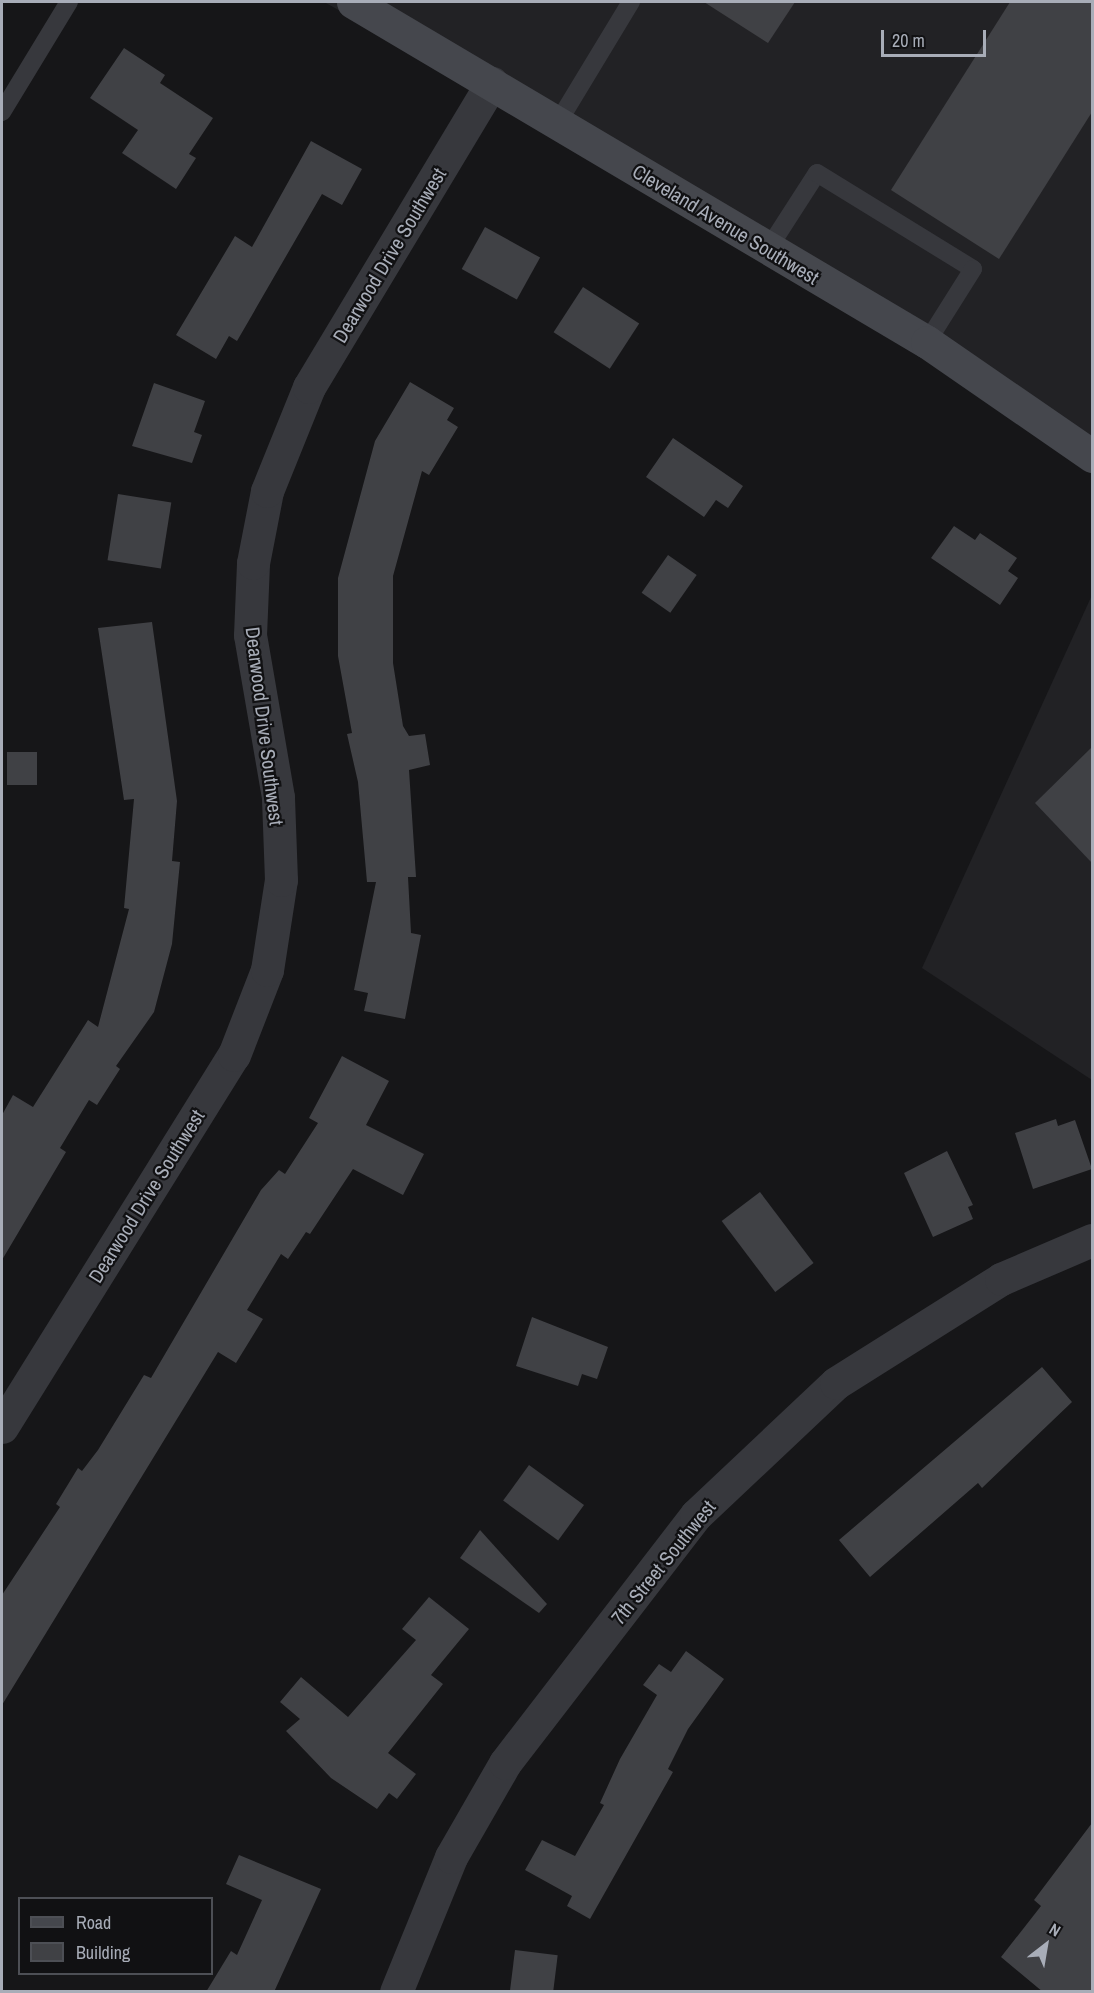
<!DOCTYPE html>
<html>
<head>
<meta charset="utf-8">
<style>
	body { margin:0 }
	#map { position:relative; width:1094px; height:1993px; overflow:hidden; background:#161618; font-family:"Archivo Narrow",sans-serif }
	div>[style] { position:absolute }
	.built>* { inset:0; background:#222225 }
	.building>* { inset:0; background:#404145; transform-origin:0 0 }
	.lane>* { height:18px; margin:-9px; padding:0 9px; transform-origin:9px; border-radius:9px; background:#37383d }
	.street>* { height:33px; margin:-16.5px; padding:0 16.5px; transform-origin:16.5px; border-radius:16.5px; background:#37383d }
	.secondary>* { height:33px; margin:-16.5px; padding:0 16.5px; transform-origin:16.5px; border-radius:16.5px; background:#45474d }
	span { translate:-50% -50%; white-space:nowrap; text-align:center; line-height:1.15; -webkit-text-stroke:4.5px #111113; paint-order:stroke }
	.street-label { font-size:20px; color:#a8adb8 }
	.frame { position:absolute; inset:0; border:3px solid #a8adb8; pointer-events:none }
	.legend { position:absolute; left:18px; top:1897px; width:195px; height:78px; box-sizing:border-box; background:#111113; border:2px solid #4d4f55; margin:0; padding:8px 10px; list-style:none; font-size:18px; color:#a8adb8 }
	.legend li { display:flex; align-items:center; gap:12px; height:30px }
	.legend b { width:30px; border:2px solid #4d4f55 }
	.north { position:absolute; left:1016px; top:1915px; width:60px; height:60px; -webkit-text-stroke:4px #111113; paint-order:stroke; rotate:31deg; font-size:16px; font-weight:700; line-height:24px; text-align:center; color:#a8adb8 }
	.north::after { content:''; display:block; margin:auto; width:21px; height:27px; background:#a8adb8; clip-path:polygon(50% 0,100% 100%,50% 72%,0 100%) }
	.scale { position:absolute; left:881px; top:30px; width:105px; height:27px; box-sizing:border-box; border:3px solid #a8adb8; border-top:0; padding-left:8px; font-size:18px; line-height:21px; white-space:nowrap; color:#a8adb8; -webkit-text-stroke:4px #111113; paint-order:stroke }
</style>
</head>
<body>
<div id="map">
	<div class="built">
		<i style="clip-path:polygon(324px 2px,1092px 2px,1092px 448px,934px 337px)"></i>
		<i style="clip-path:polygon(1092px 595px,1092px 1080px,922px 968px)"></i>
	</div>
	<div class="building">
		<i style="clip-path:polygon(704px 2px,795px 2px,768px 43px)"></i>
		<i style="clip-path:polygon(1010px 2px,1092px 2px,1092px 112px,999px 259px,891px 190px)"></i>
		<i style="clip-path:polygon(124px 48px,165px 75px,160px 83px,213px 118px,189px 154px,196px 158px,176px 189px,122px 153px,138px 130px,90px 98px)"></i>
		<i style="clip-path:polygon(311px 141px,362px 169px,342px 205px,322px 194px,237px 341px,229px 336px,216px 359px,176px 335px,235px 236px,252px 247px)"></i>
		<i style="left:485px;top:227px;width:63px;height:48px;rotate:29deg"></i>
		<i style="left:583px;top:287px;width:67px;height:54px;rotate:33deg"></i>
		<i style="clip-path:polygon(410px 382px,454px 408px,447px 420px,458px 427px,429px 475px,422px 471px,393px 576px,393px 663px,403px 726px,409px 736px,425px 734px,430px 765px,409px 770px,416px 877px,408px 877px,411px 933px,421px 935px,405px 1019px,364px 1011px,368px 993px,354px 990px,376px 882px,367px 882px,358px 782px,347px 734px,352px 733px,338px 656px,338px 578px,375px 441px)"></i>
		<i style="clip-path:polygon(154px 383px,205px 401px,194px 432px,202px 435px,192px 463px,132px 446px)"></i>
		<i style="clip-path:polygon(673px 438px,743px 486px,728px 508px,716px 500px,704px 517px,646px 477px)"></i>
		<i style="left:118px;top:494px;width:54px;height:67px;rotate:9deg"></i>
		<i style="clip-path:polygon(954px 526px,975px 540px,980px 533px,1017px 558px,1008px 571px,1018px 578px,1000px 605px,931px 558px)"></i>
		<i style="left:668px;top:555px;width:35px;height:46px;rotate:35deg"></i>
		<i style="clip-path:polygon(152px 622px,177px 801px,172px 861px,180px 862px,172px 944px,154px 1012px,116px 1066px,120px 1069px,97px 1105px,89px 1100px,60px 1148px,66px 1152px,2px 1260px,2px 1115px,13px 1095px,33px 1107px,88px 1020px,98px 1027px,129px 909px,124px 908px,134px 799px,124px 800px,98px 628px)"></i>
		<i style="clip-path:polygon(1092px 747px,1092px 863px,1035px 803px)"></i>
		<i style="left:37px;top:752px;width:33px;height:30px;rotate:90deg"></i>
		<i style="clip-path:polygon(342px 1056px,389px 1081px,366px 1125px,424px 1154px,403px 1195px,353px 1169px,310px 1234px,306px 1232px,288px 1259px,281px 1254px,247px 1310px,263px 1319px,236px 1363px,218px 1352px,2px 1705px,2px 1595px,60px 1507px,56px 1504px,78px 1468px,82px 1471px,98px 1450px,144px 1375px,151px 1378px,261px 1190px,279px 1170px,285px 1174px,318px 1123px,309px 1118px)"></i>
		<i style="clip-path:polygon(1056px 1119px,1058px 1126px,1075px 1120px,1092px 1169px,1033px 1189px,1015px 1133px)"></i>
		<i style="clip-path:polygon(947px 1151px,973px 1205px,968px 1207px,973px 1219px,933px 1237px,904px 1173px)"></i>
		<i style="left:760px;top:1192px;width:89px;height:48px;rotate:53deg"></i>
		<i style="clip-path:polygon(532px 1317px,608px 1347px,597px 1379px,582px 1374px,578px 1386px,516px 1366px)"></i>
		<i style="clip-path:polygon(1042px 1367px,1072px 1402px,982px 1488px,978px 1483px,870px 1577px,839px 1540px)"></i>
		<i style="left:529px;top:1465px;width:68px;height:44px;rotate:36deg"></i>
		<i style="clip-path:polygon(480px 1530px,547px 1604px,539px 1613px,460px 1558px)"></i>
		<i style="clip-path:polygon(429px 1597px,469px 1629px,431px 1675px,443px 1684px,388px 1753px,416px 1774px,397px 1799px,389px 1793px,377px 1809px,331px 1778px,286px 1731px,300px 1719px,280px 1702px,301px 1677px,348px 1717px,416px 1640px,402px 1629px)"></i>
		<i style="clip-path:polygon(686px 1651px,724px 1679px,688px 1729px,668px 1769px,673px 1772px,590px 1919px,567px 1906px,572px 1896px,525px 1870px,542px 1840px,575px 1856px,604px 1805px,600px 1803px,620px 1759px,657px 1695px,643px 1685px,659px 1664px,671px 1672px)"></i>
		<i style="clip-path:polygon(1092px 1823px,1092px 1992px,1043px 1992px,1001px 1957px,1041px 1906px,1034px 1900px)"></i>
		<i style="clip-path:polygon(239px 1855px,321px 1889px,274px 1992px,206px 1992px,231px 1951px,237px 1955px,262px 1900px,226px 1884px)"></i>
		<i style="left:515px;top:1950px;width:43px;height:42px;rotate:7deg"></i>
	</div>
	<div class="lane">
		<i style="left:2px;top:112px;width:129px;rotate:-58.7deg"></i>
		<i style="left:557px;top:124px;width:143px;rotate:-58.8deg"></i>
		<i style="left:768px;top:249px;width:90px;rotate:-57.2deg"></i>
		<i style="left:817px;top:173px;width:183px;rotate:31.6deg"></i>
		<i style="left:973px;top:269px;width:86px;rotate:122.2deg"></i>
	</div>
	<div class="street">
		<i style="left:2px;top:1427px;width:438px;rotate:-58.1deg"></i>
		<i style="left:234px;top:1055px;width:91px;rotate:-68.8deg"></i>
		<i style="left:267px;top:970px;width:91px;rotate:-81.2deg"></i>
		<i style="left:281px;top:880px;width:83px;rotate:-92.1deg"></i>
		<i style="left:278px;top:797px;width:164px;rotate:-99.8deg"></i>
		<i style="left:250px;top:635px;width:72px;rotate:-87.6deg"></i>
		<i style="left:253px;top:563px;width:73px;rotate:-79deg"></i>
		<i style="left:267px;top:491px;width:112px;rotate:-68deg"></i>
		<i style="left:309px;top:387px;width:355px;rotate:-59deg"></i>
		<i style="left:396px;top:1992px;width:146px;rotate:-67.8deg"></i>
		<i style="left:451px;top:1857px;width:108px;rotate:-60.1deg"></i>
		<i style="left:505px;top:1763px;width:313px;rotate:-52.4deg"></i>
		<i style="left:696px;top:1515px;width:192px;rotate:-43.3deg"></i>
		<i style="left:836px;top:1383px;width:195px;rotate:-32.2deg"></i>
		<i style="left:1001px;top:1279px;width:99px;rotate:-23.2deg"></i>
	</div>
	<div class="secondary">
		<i style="left:353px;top:2px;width:667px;rotate:30.64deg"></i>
		<i style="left:927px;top:342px;width:201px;rotate:34.6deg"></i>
	</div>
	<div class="street-label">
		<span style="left:726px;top:224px;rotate:31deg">Cleveland Avenue Southwest</span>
		<span style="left:389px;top:255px;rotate:-59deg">Dearwood Drive Southwest</span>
		<span style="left:265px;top:726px;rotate:83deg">Dearwood Drive Southwest</span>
		<span style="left:146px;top:1196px;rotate:-58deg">Dearwood Drive Southwest</span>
		<span style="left:663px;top:1562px;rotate:-51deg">7th Street Southwest</span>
	</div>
	<div class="frame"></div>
	<ul class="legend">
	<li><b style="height:8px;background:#45474d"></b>Road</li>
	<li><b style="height:16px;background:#404145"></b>Building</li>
	</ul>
	<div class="north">N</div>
	<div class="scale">20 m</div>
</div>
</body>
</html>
